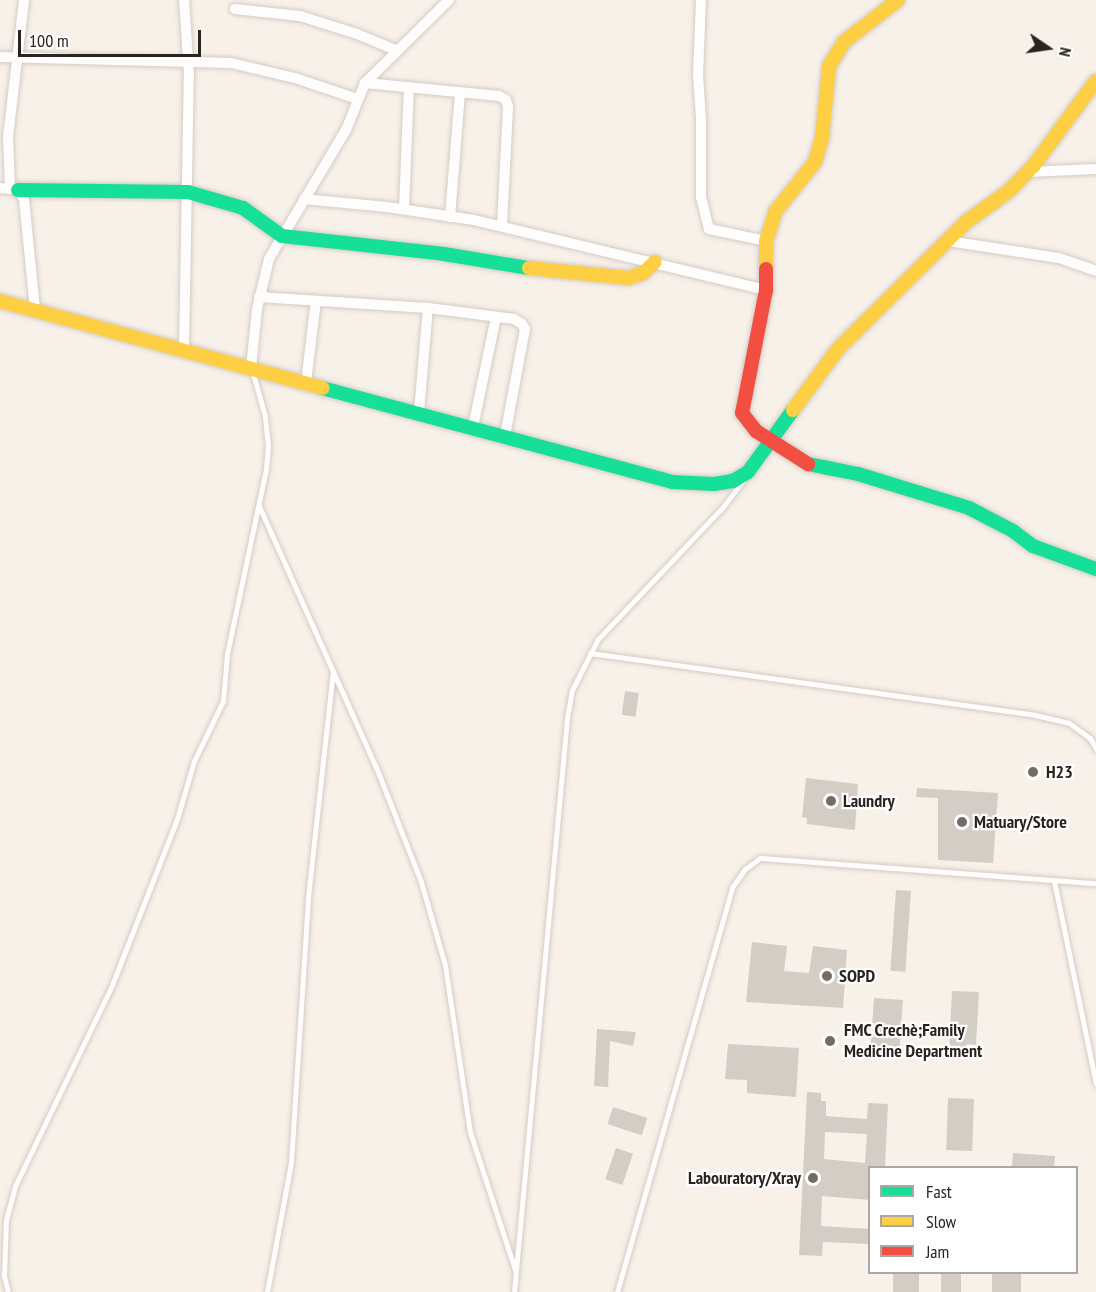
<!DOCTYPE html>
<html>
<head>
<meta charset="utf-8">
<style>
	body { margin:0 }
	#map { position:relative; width:1096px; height:1292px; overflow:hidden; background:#f8f1e9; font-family:"PT Sans Narrow",sans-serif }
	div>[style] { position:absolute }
	.building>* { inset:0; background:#d3cdc6; transform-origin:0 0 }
	.roads { filter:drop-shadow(0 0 2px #d3ccc5) drop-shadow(0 0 2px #d3ccc5) }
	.lane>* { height:5px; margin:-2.5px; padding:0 2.5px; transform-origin:2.5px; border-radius:2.5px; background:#fefdfc }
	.street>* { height:10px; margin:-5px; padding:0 5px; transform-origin:5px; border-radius:5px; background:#fefdfc }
	.fast>* { height:14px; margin:-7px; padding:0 7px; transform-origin:7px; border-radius:7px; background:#16e098 }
	.slow>* { height:14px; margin:-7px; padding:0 7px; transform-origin:7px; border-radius:7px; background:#ffcf43 }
	.jam>* { height:14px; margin:-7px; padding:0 7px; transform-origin:7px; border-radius:7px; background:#f24e42 }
	.dots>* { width:16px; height:16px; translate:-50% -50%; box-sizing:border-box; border:3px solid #fff; border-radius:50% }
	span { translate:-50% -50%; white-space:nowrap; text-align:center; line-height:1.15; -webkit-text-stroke:4.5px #fff; paint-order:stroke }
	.poi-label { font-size:18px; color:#2a241e; font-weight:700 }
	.left { translate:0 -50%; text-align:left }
	.right { translate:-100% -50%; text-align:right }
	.legend { position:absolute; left:868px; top:1166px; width:210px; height:108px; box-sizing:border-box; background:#fff; border:2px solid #aaa7a5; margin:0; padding:8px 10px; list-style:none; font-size:18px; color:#2a241e }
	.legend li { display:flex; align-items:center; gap:12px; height:30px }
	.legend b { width:30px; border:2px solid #aaa7a5 }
	.north { position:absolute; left:1018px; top:18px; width:60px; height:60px; -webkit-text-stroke:4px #fff; paint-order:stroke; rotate:103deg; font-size:16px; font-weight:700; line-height:24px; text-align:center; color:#2a241e }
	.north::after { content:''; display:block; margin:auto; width:21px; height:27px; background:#2a241e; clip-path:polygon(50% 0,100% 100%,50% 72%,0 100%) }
	.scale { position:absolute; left:18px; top:30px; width:183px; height:27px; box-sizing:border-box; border:3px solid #2a241e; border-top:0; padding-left:8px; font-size:18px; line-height:21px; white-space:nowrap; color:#2a241e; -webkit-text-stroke:4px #fff; paint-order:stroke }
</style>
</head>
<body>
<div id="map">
	<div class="building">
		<i style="left:625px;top:691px;width:14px;height:24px;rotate:8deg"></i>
		<i style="clip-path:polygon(806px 778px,858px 784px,855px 830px,807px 824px,807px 818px,802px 817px)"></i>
		<i style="clip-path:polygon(917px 788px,998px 793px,993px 863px,938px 860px,938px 798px,916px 797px)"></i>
		<i style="left:896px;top:890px;width:15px;height:81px;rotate:4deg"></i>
		<i style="clip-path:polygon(752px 942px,787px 946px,784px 971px,809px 973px,813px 946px,847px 950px,843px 1008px,746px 1002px)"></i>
		<i style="clip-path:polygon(952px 991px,979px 992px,976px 1045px,967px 1044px,967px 1054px,949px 1053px)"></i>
		<i style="left:874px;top:998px;width:29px;height:57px;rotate:4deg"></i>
		<i style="clip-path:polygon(597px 1029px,636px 1032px,633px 1046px,610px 1041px,608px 1087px,594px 1086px)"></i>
		<i style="clip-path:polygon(728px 1044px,799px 1048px,796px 1097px,747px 1093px,747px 1080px,725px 1079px)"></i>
		<i style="clip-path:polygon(evenodd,807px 1092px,821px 1093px,821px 1101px,826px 1101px,826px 1116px,867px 1119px,868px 1103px,888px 1104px,885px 1167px,870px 1167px,870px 1200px,822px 1196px,821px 1226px,870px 1229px,870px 1244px,823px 1242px,822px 1256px,799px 1255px,807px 1092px,825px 1132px,867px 1134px,865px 1163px,824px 1159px,825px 1132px)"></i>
		<i style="left:948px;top:1098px;width:26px;height:52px;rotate:2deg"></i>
		<i style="left:613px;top:1107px;width:36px;height:18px;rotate:18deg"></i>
		<i style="left:616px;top:1148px;width:18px;height:33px;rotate:19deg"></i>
		<i style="clip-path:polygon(1013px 1153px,1055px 1156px,1054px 1167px,1012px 1167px)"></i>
		<i style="left:893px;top:1272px;width:26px;height:20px"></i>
		<i style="left:941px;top:1272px;width:20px;height:20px"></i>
		<i style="left:992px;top:1272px;width:29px;height:20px"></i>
	</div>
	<div class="roads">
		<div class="lane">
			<i style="left:259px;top:506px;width:286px;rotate:65.9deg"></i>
			<i style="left:376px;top:767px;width:123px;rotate:68.6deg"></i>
			<i style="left:421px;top:882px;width:86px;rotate:73.9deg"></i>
			<i style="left:445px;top:965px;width:169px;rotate:81.5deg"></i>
			<i style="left:470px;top:1132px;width:145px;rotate:71.9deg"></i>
			<i style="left:590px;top:653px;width:449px;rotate:7.9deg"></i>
			<i style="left:1035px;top:715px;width:35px;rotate:13deg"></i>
			<i style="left:1069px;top:723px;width:26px;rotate:36deg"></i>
			<i style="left:1090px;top:738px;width:13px;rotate:61deg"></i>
			<i style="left:1054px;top:881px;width:207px;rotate:78.3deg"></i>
			<i style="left:8px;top:1292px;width:16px;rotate:-104deg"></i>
			<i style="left:4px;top:1276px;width:56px;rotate:-88deg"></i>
			<i style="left:6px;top:1220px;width:35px;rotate:-75deg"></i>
			<i style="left:15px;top:1186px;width:223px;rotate:-64.2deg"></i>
			<i style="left:112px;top:985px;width:178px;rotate:-68.6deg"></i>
			<i style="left:177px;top:819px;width:60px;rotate:-73.7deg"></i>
			<i style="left:194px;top:761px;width:67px;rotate:-64.2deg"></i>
			<i style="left:223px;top:701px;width:47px;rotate:-85.1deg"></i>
			<i style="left:227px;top:654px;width:189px;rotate:-78.1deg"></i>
			<i style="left:266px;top:469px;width:23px;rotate:-85deg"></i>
			<i style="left:268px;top:446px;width:30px;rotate:-96deg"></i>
			<i style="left:265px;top:416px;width:48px;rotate:-105.8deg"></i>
			<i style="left:267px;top:1292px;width:132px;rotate:-79.5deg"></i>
			<i style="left:291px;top:1162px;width:266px;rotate:-86.3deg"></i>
			<i style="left:308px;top:897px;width:227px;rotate:-83.7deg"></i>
			<i style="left:514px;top:1292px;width:576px;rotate:-84.72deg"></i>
			<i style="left:567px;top:718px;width:28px;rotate:-80deg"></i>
			<i style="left:572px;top:690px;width:57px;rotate:-63deg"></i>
			<i style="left:598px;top:639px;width:182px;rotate:-46.6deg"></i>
			<i style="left:723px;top:507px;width:34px;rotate:-53deg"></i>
			<i style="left:617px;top:1292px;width:422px;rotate:-74.1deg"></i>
			<i style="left:733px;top:886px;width:21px;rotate:-55deg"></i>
			<i style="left:745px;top:869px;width:19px;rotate:-36deg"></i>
			<i style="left:760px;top:858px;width:337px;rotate:4.3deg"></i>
		</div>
		<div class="street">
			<i style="left:701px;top:0;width:74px;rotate:92.3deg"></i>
			<i style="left:698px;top:74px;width:45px;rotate:86.2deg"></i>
			<i style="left:701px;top:119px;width:78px;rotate:90deg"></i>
			<i style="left:701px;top:197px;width:33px;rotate:76deg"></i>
			<i style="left:709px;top:229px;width:58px;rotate:11.9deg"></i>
			<i style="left:235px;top:9px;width:65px;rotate:6.1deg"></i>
			<i style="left:300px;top:16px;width:60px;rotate:17.5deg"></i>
			<i style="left:357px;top:34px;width:44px;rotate:22.5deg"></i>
			<i style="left:0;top:57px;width:231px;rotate:1.5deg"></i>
			<i style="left:231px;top:63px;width:66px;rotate:13.2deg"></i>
			<i style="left:295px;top:78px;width:65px;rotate:18.7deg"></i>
			<i style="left:365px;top:83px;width:135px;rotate:5.5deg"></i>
			<i style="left:499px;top:96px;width:8px;rotate:30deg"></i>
			<i style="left:506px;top:100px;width:7px;rotate:74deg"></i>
			<i style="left:508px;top:107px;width:119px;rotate:92.9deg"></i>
			<i style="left:1027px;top:172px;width:69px;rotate:-2.5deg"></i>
			<i style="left:0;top:188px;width:18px;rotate:6deg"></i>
			<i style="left:18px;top:190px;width:11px;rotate:56deg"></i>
			<i style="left:24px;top:199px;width:112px;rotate:84.3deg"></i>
			<i style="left:10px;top:188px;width:51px;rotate:-92.2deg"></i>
			<i style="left:8px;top:137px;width:138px;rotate:-83.3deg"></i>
			<i style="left:304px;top:199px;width:83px;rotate:5.5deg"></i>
			<i style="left:387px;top:207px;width:88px;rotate:8.5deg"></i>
			<i style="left:474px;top:220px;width:300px;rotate:13.5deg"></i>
			<i style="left:404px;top:209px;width:122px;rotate:-87.7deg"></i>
			<i style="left:450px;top:217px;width:125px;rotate:-85.4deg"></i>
			<i style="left:948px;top:241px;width:112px;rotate:8.7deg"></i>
			<i style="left:1059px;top:258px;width:39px;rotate:19deg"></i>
			<i style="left:259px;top:297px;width:169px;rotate:3.7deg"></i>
			<i style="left:428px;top:308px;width:87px;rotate:7.3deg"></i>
			<i style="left:514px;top:319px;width:9px;rotate:32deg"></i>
			<i style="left:522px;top:324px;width:6px;rotate:59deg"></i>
			<i style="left:525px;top:329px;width:109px;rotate:100.6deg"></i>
			<i style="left:184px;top:350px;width:275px;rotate:-89deg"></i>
			<i style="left:189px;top:75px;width:75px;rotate:-93.8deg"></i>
			<i style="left:251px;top:368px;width:59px;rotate:-84.2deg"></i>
			<i style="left:257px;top:309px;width:51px;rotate:-76.5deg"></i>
			<i style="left:269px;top:259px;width:150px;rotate:-59.2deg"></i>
			<i style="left:346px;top:130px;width:51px;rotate:-68deg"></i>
			<i style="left:365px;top:83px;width:118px;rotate:-44.7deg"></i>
			<i style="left:306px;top:382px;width:82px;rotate:-83deg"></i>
			<i style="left:419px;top:412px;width:104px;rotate:-85.1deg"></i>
			<i style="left:473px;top:427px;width:112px;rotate:-78.2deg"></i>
		</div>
		<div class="fast">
			<i style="left:18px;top:190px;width:170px;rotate:0.7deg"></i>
			<i style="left:188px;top:192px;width:57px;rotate:16.2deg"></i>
			<i style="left:243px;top:208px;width:48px;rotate:35.7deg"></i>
			<i style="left:282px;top:236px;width:163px;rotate:6.3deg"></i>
			<i style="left:444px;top:254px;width:86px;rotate:9.4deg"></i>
			<i style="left:322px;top:388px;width:362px;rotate:15deg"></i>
			<i style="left:672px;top:482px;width:42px;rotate:2.7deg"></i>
			<i style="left:714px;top:484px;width:19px;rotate:-9deg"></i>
			<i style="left:733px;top:481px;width:17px;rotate:-31deg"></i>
			<i style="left:748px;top:472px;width:77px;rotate:-54deg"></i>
			<i style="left:808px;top:464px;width:51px;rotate:11.3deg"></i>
			<i style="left:858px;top:474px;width:116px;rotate:17deg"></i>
			<i style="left:969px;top:508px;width:50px;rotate:27.6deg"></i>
			<i style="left:1013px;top:531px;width:25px;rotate:37deg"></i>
			<i style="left:1033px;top:546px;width:67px;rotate:20.1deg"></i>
		</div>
		<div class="slow">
			<i style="left:529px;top:268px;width:100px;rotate:5.7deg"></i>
			<i style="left:629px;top:278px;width:15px;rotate:-20deg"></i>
			<i style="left:643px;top:273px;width:16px;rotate:-43deg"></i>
			<i style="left:766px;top:269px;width:28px;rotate:-90deg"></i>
			<i style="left:766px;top:241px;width:32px;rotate:-72deg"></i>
			<i style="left:776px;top:211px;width:63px;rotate:-51.5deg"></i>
			<i style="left:815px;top:162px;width:25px;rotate:-74deg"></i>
			<i style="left:822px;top:138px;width:72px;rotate:-84.4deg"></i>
			<i style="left:829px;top:66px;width:28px;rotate:-58deg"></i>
			<i style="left:844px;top:42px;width:68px;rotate:-37.9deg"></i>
			<i style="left:0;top:301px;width:334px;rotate:15.1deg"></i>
			<i style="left:793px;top:410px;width:76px;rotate:-53.6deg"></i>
			<i style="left:838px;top:349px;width:180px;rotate:-44.8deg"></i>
			<i style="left:966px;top:222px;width:53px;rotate:-35.8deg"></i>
			<i style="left:1009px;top:191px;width:36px;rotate:-46deg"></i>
			<i style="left:1034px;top:165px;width:104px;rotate:-53.6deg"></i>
		</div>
		<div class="jam">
			<i style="left:766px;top:269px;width:21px;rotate:90deg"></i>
			<i style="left:766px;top:290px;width:125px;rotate:101deg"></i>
			<i style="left:742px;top:413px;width:23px;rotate:52deg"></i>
			<i style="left:756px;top:431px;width:62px;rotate:32.4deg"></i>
		</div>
	</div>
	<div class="dots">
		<i style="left:1033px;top:772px;background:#726c65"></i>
		<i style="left:831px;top:801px;background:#726c65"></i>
		<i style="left:962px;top:822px;background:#726c65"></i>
		<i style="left:827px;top:976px;background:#726c65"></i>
		<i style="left:830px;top:1041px;background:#726c65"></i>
		<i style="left:813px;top:1178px;background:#726c65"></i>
	</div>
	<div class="poi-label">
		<span class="left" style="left:1046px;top:772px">H23</span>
		<span class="left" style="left:843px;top:801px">Laundry</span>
		<span class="left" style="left:974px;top:822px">Matuary/Store</span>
		<span class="left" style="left:839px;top:976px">SOPD</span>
		<span class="left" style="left:844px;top:1041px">FMC Crechè;Family<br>Medicine Department</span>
		<span class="right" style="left:801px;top:1178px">Labouratory/Xray</span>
	</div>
	<ul class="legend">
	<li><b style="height:8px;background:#16e098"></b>Fast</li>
	<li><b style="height:8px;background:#ffcf43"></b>Slow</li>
	<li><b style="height:8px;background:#f24e42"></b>Jam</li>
	</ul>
	<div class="north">N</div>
	<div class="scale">100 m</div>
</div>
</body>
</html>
